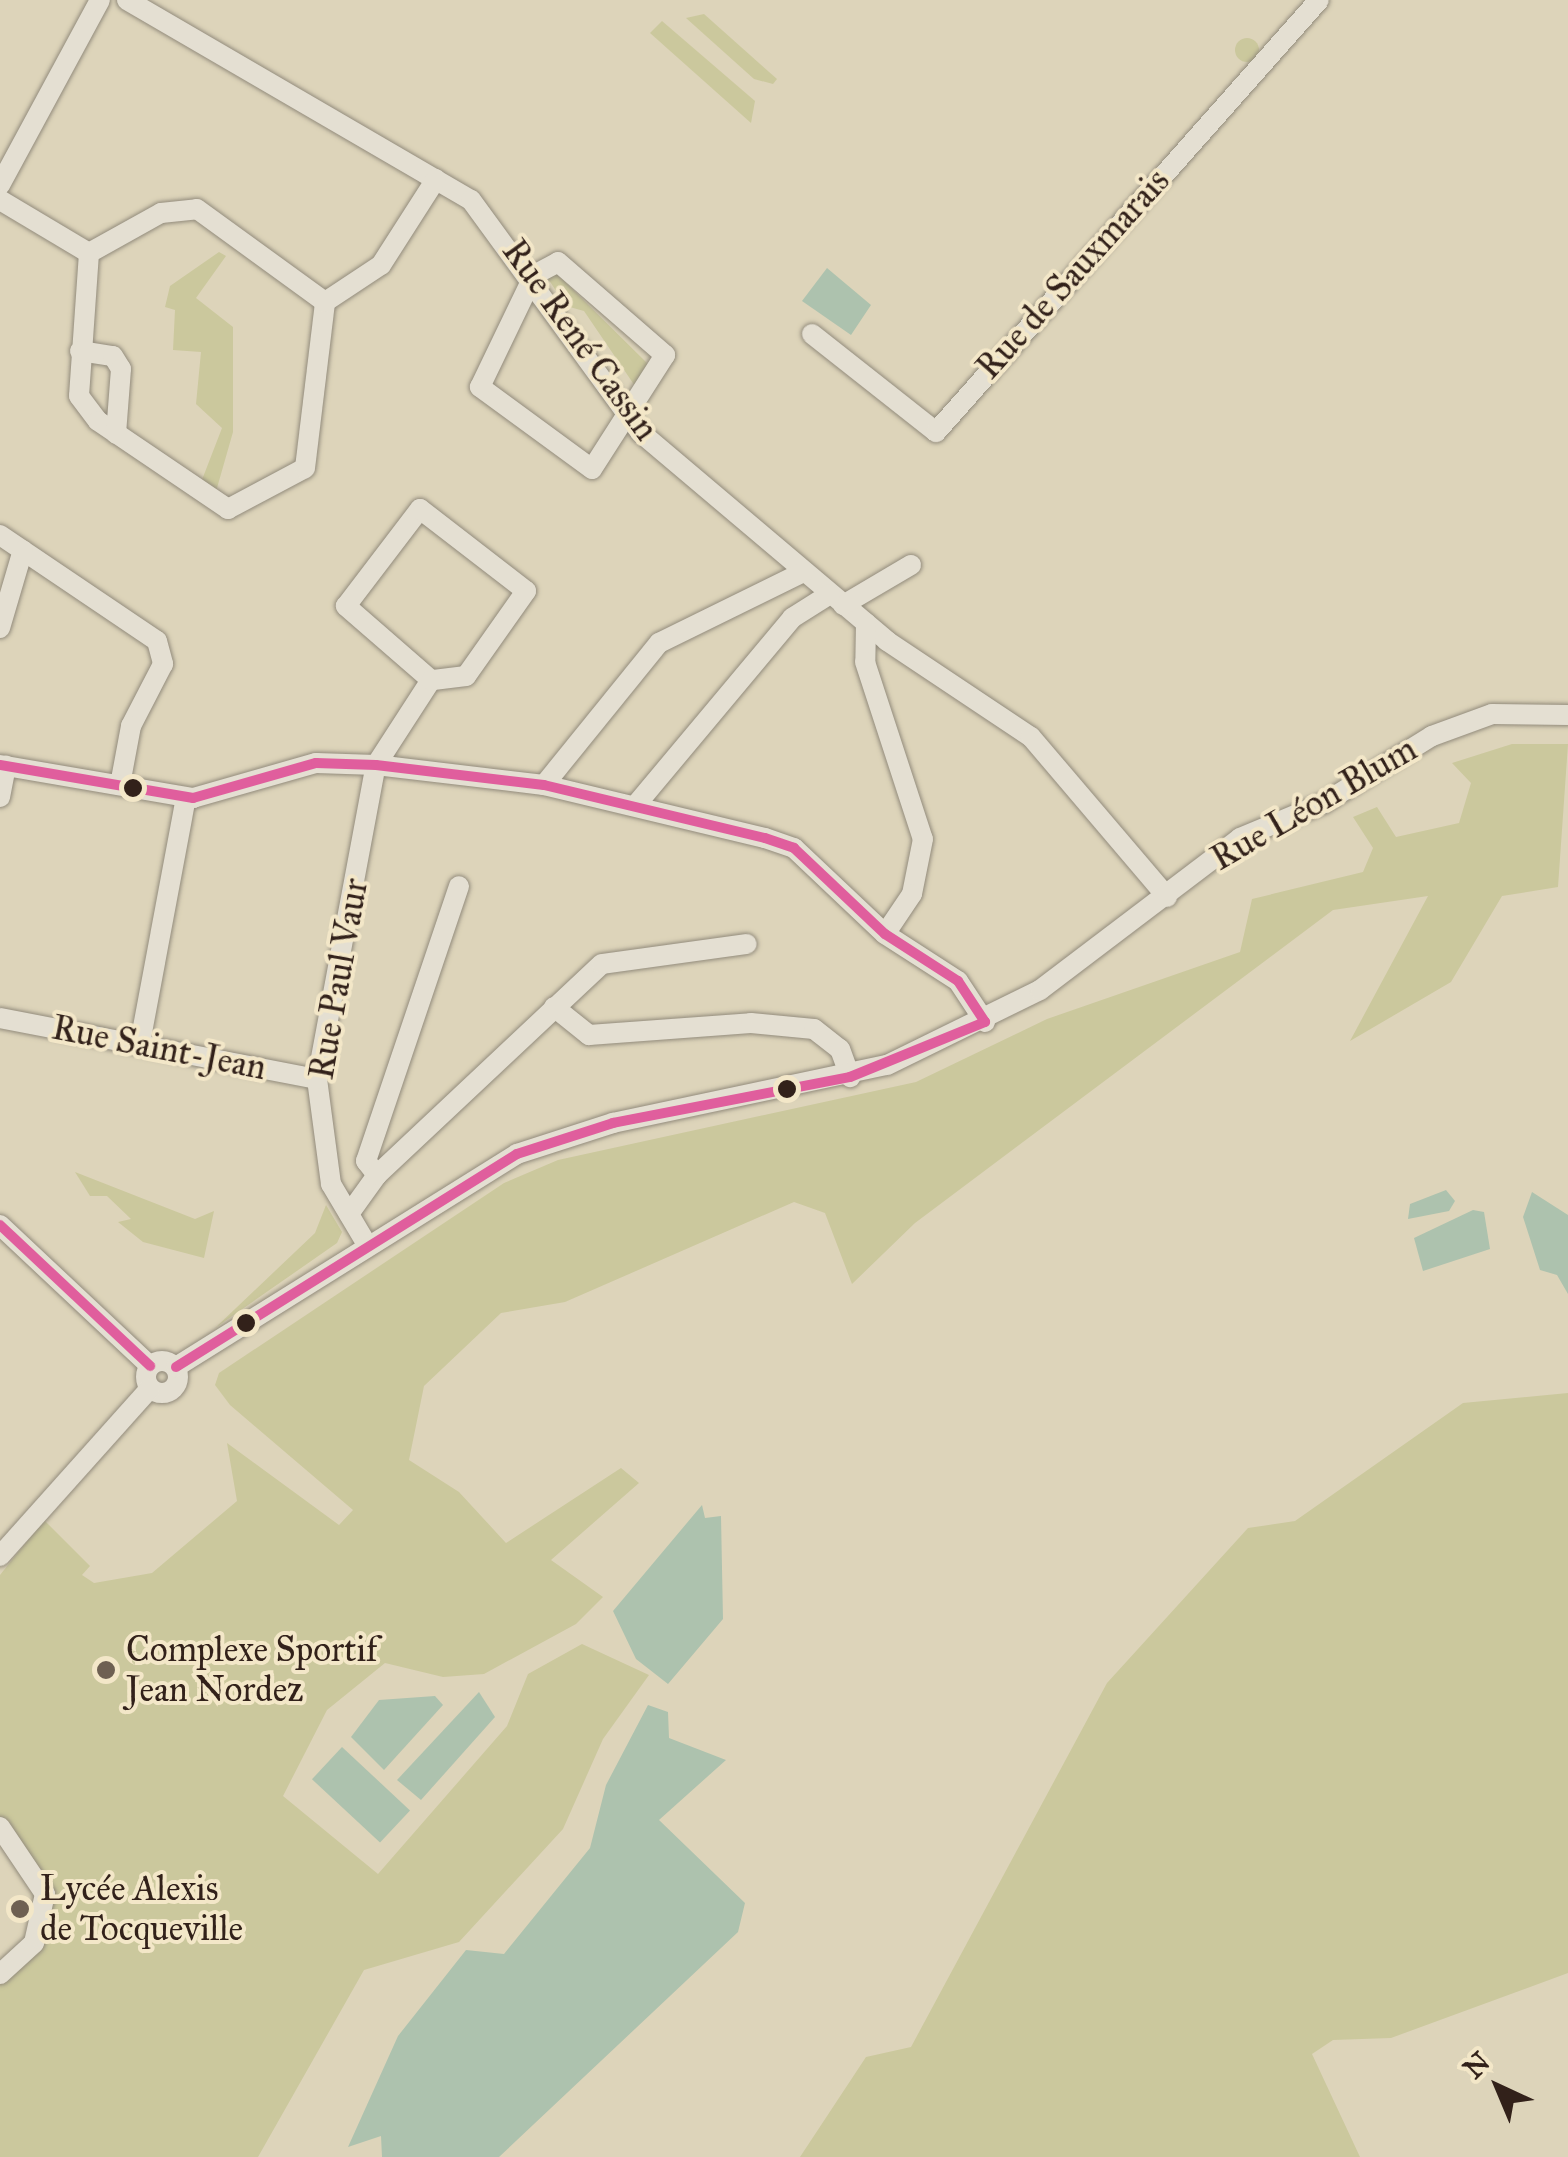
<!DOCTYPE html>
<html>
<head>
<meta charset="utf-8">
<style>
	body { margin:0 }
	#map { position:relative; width:1568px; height:2157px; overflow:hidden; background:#ddd4ba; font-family:"IM FELL Great Primer",serif }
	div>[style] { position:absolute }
	.green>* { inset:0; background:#cbc89d }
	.round { border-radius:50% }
	.water>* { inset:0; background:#adc2ae; transform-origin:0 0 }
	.roads { filter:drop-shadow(0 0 2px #928b7c) drop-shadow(0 0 2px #928b7c) }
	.minor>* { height:20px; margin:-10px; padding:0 10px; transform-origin:10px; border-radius:10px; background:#e4dfd2 }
	.minor>.ring { margin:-10px; padding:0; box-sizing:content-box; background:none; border:20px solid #e4dfd2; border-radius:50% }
	.bus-1>* { height:10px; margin:-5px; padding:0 5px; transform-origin:5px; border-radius:5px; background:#e05e9d }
	.dots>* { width:28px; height:28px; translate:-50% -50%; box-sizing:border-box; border:5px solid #f3e7c8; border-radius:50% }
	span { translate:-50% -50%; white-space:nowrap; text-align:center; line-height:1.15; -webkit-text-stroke:8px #f3e7c8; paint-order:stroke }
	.street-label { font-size:35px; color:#32211a }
	.poi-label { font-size:35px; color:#32211a }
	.left { translate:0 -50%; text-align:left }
	.north { position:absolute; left:1448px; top:2037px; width:100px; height:100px; -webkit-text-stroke:8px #f3e7c8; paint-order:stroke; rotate:316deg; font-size:28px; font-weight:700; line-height:40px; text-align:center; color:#32211a }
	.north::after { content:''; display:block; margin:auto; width:35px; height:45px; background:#32211a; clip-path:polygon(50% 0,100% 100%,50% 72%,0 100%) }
</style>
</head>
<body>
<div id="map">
	<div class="green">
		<i style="clip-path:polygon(704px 14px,777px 79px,773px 84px,754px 79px,686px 18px)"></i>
		<i style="clip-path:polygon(662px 21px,755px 101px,751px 123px,650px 33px)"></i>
		<i class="round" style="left:1235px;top:38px;width:24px;height:24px"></i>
		<i style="clip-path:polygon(219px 252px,226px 256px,196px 298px,233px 327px,233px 432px,215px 495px,200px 485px,222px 428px,196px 404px,201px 352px,173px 350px,175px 310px,165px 307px,170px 286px)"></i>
		<i style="clip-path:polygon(551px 268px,650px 366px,637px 389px,584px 311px,566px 306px,545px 274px)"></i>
		<i style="clip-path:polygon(1512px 744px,1568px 744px,1558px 887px,1502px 896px,1451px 982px,1350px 1041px,1428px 896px,1333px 910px,915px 1223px,852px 1284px,825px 1213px,794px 1202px,565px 1302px,501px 1313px,424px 1386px,409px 1460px,459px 1492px,506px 1543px,621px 1468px,639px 1483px,551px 1560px,603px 1597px,576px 1624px,484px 1674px,443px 1677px,385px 1663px,327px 1710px,283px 1796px,378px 1874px,507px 1726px,528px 1674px,582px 1644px,649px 1675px,603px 1739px,563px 1829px,459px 1942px,364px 1970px,258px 2157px,0 2157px,0 1981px,47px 1919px,0 1818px,0 1575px,44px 1520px,90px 1566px,82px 1575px,94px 1583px,152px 1573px,237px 1501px,227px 1443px,339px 1525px,353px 1510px,230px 1405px,215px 1385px,219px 1373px,504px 1183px,558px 1160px,916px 1082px,1047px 1019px,1240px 952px,1252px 899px,1363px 872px,1373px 848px,1353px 817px,1377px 807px,1396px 837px,1459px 823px,1471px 783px,1452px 763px)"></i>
		<i style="clip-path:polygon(75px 1172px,195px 1219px,214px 1211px,204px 1258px,143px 1242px,118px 1222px,131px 1219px,107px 1196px,90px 1196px)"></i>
		<i style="clip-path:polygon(326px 1205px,342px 1232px,337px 1243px,215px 1328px,315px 1233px)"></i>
		<i style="clip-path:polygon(1568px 1393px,1568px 1973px,1391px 2038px,1333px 2040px,1312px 2054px,1360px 2157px,800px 2157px,866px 2057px,911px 2047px,1107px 1683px,1248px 1528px,1295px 1521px,1463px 1403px)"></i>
	</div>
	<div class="water">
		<i style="clip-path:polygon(827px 268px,871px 305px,851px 335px,802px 301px)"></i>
		<i style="clip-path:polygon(1446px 1190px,1455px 1201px,1449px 1211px,1408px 1219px,1410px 1204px)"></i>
		<i style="clip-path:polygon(1532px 1192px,1568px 1215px,1568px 1294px,1557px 1275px,1540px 1270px,1523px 1217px)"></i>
		<i style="clip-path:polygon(1473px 1210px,1484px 1212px,1490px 1249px,1423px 1271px,1414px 1238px)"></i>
		<i style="clip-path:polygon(702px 1505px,705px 1518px,721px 1516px,723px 1619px,668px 1684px,636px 1659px,613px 1611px)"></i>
		<i style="clip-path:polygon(479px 1692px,495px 1717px,421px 1800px,397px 1780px)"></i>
		<i style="clip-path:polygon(435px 1696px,443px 1705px,384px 1770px,351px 1737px,379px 1700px)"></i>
		<i style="clip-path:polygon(648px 1705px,668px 1712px,669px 1738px,726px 1760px,659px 1820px,745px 1903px,738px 1932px,499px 2157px,382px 2157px,381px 2136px,348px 2147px,398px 2036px,466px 1950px,504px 1954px,590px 1848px,606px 1785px)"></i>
		<i style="left:342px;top:1747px;width:93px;height:44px;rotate:43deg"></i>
	</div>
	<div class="roads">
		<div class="minor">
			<i style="left:127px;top:0;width:398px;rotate:30.2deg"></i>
			<i style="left:471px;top:200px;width:287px;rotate:53.9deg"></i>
			<i style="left:640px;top:432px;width:324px;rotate:40.2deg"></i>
			<i style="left:887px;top:641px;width:173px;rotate:33.7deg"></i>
			<i style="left:1031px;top:737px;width:210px;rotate:49.6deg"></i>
			<i style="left:0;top:185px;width:210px;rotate:-61.6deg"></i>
			<i style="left:0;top:200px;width:104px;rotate:30.8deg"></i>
			<i style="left:89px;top:253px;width:143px;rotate:94deg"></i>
			<i style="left:79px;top:396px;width:31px;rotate:53deg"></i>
			<i style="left:98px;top:421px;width:157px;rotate:34.1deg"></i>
			<i style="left:228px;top:509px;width:87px;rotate:-28deg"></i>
			<i style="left:305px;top:468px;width:167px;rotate:-83.1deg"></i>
			<i style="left:89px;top:253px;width:82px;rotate:-29.1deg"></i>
			<i style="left:161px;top:213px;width:36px;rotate:-6deg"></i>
			<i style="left:197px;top:209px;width:158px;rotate:36deg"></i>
			<i style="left:325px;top:302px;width:67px;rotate:-33.5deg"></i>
			<i style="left:381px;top:265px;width:102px;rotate:-57.4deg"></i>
			<i style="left:558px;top:262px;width:142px;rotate:41deg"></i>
			<i style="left:665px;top:355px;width:135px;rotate:122.6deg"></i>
			<i style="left:592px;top:469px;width:139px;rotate:-143.8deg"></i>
			<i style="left:480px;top:387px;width:124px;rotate:-64.3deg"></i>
			<i style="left:534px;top:275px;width:27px;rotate:-28deg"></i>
			<i style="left:812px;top:334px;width:158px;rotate:38.3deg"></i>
			<i style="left:936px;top:432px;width:577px;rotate:-48.44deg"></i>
			<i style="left:80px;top:351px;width:33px;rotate:9deg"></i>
			<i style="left:113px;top:356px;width:15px;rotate:58deg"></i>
			<i style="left:121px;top:369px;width:65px;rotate:94.4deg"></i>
			<i style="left:0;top:535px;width:189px;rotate:34deg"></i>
			<i style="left:157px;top:641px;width:24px;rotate:75deg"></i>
			<i style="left:163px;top:664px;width:70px;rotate:117.3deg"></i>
			<i style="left:131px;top:726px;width:60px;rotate:100.6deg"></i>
			<i style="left:843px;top:605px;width:79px;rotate:-30.5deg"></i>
			<i style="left:866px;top:623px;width:39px;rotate:91deg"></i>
			<i style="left:865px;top:662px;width:186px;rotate:71.9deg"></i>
			<i style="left:923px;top:839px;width:56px;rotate:101.3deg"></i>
			<i style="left:912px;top:894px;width:48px;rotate:124deg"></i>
			<i style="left:0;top:628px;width:81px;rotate:-73.6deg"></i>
			<i style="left:0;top:765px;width:196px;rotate:9.7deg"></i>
			<i style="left:193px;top:798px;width:128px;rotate:-15.9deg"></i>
			<i style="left:316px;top:763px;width:60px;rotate:1.9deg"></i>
			<i style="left:376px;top:765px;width:169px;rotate:6.8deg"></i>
			<i style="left:544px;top:785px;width:227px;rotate:13.5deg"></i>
			<i style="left:765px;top:838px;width:31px;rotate:19deg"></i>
			<i style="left:794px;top:848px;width:125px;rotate:43.4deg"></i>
			<i style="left:885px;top:934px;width:87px;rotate:32.8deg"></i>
			<i style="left:958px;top:981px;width:49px;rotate:56.6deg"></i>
			<i style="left:544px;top:785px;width:183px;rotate:-51deg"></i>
			<i style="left:659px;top:643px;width:161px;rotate:-26.2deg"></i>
			<i style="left:0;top:797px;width:32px;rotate:-79deg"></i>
			<i style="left:635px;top:806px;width:245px;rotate:-50.1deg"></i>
			<i style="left:792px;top:618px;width:45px;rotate:-32.3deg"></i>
			<i style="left:554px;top:1007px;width:45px;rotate:38.7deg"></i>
			<i style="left:589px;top:1035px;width:162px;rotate:-4.2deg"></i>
			<i style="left:751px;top:1023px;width:63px;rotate:5.4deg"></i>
			<i style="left:814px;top:1029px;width:33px;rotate:38deg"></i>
			<i style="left:840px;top:1049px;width:30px;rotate:70deg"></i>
			<i style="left:0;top:1018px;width:323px;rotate:10.9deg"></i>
			<i style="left:140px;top:1043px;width:249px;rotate:-79.4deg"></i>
			<i style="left:377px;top:1175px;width:18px;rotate:-128deg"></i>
			<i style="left:366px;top:1161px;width:290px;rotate:-71.3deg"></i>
			<i style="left:349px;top:1214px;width:48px;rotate:-54.3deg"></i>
			<i style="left:377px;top:1175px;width:308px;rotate:-43.2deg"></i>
			<i style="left:602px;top:964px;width:146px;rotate:-7.9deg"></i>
			<i style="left:0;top:1225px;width:206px;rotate:43.2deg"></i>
			<i style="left:366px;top:1243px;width:69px;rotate:-120.7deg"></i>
			<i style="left:331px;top:1184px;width:106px;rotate:-97.6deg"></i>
			<i style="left:317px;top:1079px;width:319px;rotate:-79.4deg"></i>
			<i style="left:376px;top:765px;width:101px;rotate:-57.1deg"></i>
			<i style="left:431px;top:680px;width:113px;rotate:-139deg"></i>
			<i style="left:346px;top:606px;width:122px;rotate:-52.7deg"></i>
			<i style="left:420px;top:509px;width:134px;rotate:37.7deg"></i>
			<i style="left:526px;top:591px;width:104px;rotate:125.2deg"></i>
			<i style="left:466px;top:676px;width:35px;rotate:173deg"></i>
			<i class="ring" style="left:146px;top:1361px;width:12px;height:12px"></i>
			<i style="left:176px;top:1367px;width:402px;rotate:-32deg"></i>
			<i style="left:517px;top:1154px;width:101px;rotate:-17.9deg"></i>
			<i style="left:613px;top:1123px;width:280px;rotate:-12deg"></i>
			<i style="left:887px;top:1065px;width:170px;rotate:-26.1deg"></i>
			<i style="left:1040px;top:990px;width:251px;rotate:-37.2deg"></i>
			<i style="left:1240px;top:838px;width:91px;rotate:-22.6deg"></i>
			<i style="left:1324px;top:803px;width:127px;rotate:-31.8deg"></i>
			<i style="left:1432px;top:736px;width:64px;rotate:-20.1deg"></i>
			<i style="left:1492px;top:714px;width:76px;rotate:0.8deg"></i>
			<i style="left:0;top:1556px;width:225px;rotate:-48.2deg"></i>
			<i style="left:0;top:1827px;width:81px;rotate:56.1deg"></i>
			<i style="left:45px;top:1894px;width:50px;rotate:102.7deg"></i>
			<i style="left:34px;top:1943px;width:46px;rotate:137.6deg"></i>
		</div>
	</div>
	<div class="bus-1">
		<i style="left:0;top:765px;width:196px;rotate:9.7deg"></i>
		<i style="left:193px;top:798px;width:128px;rotate:-15.9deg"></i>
		<i style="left:316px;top:763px;width:60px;rotate:1.9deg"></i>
		<i style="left:376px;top:765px;width:169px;rotate:6.8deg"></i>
		<i style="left:544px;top:785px;width:227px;rotate:13.5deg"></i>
		<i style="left:765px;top:838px;width:31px;rotate:19deg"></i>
		<i style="left:794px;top:848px;width:125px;rotate:43.4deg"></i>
		<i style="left:885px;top:934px;width:87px;rotate:32.8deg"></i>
		<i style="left:958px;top:981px;width:49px;rotate:56.6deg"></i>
		<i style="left:0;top:1225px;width:206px;rotate:43.2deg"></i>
		<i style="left:176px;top:1367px;width:402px;rotate:-32deg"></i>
		<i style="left:517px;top:1154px;width:101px;rotate:-17.9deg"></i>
		<i style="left:613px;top:1123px;width:241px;rotate:-11deg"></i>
		<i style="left:850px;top:1077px;width:146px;rotate:-22.2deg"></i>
	</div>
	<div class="dots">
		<i style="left:133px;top:788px;background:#32211a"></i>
		<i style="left:787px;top:1089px;background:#32211a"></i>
		<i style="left:246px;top:1323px;background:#32211a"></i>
		<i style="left:106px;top:1670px;background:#6e6052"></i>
		<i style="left:20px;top:1909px;background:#6e6052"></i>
	</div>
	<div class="street-label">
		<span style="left:1073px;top:274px;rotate:-48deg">Rue de Sauxmarais</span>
		<span style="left:580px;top:340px;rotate:54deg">Rue René Cassin</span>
		<span style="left:1314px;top:804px;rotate:-30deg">Rue Léon Blum</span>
		<span style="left:339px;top:979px;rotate:-80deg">Rue Paul Vaur</span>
		<span style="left:159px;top:1048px;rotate:11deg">Rue Saint-Jean</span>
	</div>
	<div class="poi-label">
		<span class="left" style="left:126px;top:1670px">Complexe Sportif<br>Jean Nordez</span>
		<span class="left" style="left:40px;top:1909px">Lycée Alexis<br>de Tocqueville</span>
	</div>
	<div class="north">N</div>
</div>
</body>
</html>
